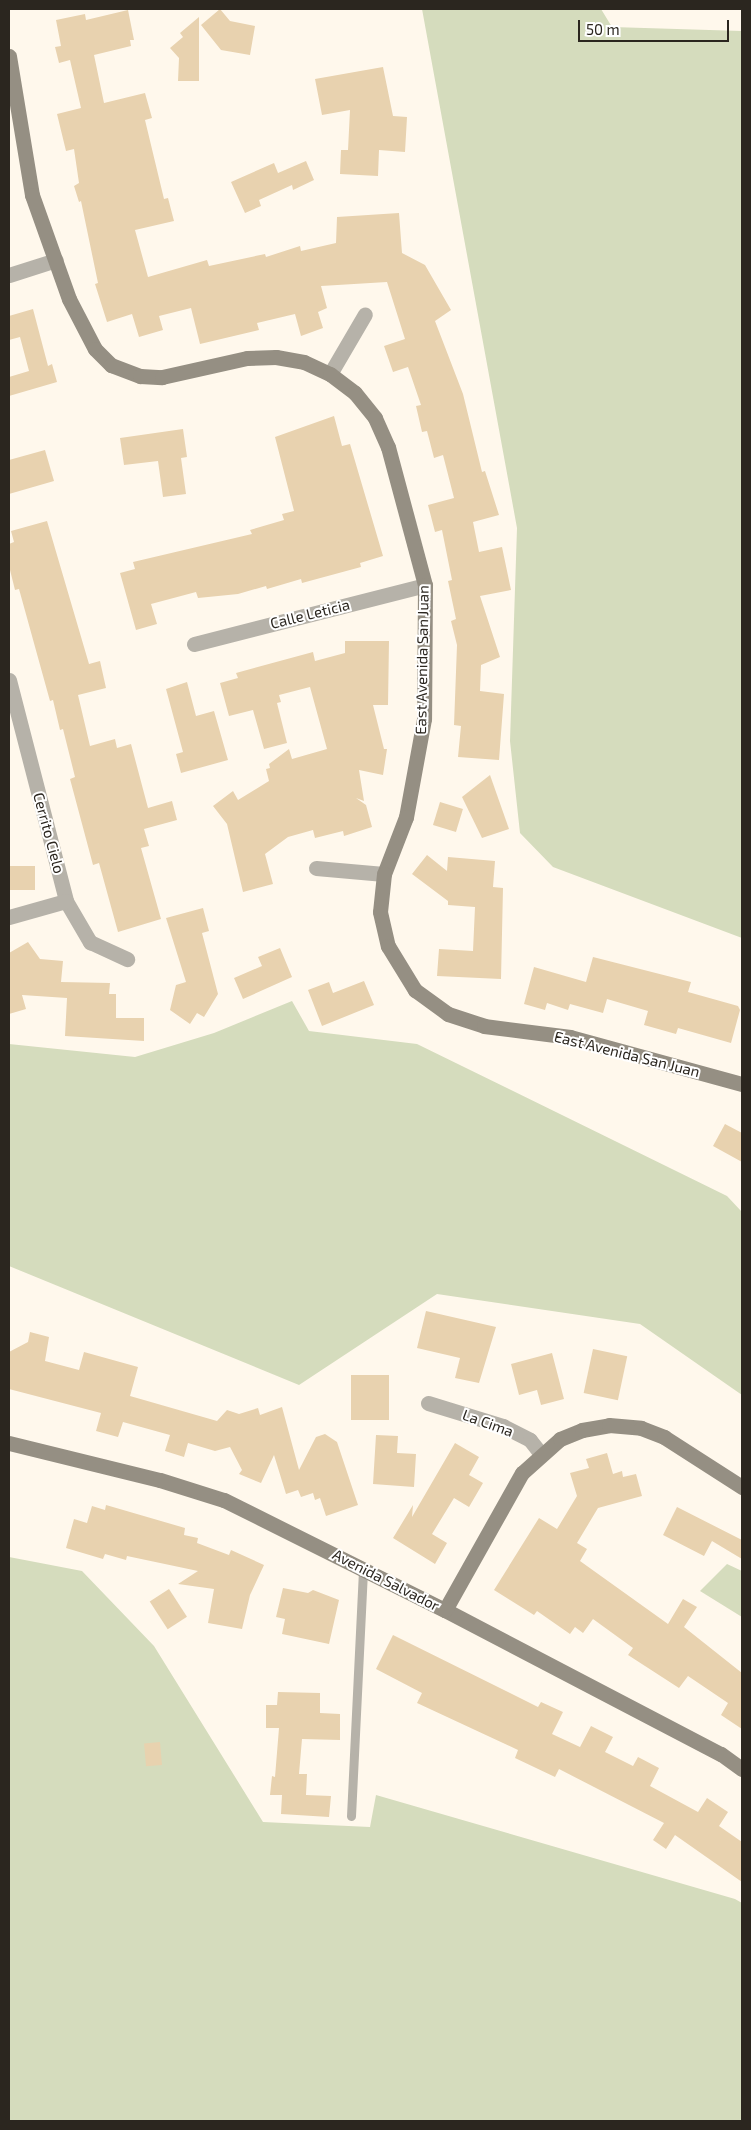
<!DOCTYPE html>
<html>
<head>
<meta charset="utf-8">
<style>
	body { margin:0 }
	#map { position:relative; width:751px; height:2130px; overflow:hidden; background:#fff8ec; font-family:"Exo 2",sans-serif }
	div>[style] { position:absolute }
	.green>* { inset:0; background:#d5dcbd }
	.building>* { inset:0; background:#e8d2af; transform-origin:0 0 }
	.lane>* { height:9px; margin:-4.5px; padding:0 4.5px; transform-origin:4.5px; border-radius:4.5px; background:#b6b2a9 }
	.street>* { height:15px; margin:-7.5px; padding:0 7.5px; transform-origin:7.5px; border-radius:7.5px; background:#b6b2a9 }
	.secondary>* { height:15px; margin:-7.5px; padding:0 7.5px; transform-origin:7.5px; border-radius:7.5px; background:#958f83 }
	span { translate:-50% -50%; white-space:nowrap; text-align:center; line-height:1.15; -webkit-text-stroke:4px #fff; paint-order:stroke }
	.street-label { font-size:15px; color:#2b261f }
	.frame { position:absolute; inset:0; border:10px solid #2b261f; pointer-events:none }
	.scale { position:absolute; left:578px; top:20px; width:151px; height:22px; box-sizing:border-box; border:2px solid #2b261f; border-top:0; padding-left:6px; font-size:15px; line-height:18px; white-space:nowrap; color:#2b261f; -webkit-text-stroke:4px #fff; paint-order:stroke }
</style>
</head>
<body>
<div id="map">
	<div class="green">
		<i style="clip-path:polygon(422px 9px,601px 9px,612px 27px,742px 31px,742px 938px,553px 867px,520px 833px,510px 741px,517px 528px)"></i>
		<i style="clip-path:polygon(292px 1001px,309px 1031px,417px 1044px,727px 1196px,742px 1212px,742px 1395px,640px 1324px,437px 1294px,299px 1385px,9px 1266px,9px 1044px,135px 1057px,214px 1033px)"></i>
		<i style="clip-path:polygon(9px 1557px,82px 1571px,154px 1646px,263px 1822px,370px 1827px,376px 1795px,735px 1899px,742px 1903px,742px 2121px,9px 2121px)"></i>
		<i style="clip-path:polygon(727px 1564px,742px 1571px,742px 1617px,700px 1591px)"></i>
	</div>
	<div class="building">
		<i style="clip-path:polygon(220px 9px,230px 21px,255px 26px,250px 55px,221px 50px,201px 25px)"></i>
		<i style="clip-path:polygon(128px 10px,134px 40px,130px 40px,131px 46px,94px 55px,104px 103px,145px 93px,152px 118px,145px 120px,164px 199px,168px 198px,174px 221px,135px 230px,148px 277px,207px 260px,209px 266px,265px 254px,266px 257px,300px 246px,301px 251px,336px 243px,337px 217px,399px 213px,402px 253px,425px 265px,451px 310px,435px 321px,463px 394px,482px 472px,485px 471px,499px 515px,473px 522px,479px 552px,502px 547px,511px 590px,480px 596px,500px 657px,481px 665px,480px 691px,504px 694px,499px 760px,458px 757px,461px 726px,454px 725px,457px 645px,451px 621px,456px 619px,448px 581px,452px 580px,442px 530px,435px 532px,428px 505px,454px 498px,443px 455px,434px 458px,427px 431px,422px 432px,416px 406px,421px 405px,408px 367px,393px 372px,384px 346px,405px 339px,387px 282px,321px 286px,327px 308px,318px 312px,323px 328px,301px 336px,295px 314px,257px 323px,259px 330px,200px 344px,191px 308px,159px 316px,163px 330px,139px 337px,132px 314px,107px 322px,95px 284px,98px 283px,81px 201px,79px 202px,74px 186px,79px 183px,74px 149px,66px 151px,57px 114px,81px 108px,70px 60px,59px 63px,55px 47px,61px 46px,56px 20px,85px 14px,86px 20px)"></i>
		<i style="clip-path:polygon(199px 17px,199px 81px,178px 81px,179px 58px,170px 48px,183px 37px,180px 33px)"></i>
		<i style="clip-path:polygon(383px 67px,393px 116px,407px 117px,405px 152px,379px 150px,378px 176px,340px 174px,341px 150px,348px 150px,350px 110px,322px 115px,315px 79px)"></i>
		<i style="clip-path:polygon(306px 161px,314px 180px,293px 190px,292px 185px,259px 200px,261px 206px,245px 213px,231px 182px,274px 163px,278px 173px)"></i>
		<i style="clip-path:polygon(33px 309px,48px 366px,52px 364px,57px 382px,9px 396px,9px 377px,29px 371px,20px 337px,9px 340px,9px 316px)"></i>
		<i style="clip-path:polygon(334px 416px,342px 446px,350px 444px,383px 556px,360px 563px,361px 567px,302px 583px,301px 579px,267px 589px,266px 586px,238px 594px,198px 598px,196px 592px,151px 604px,157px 624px,136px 630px,120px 573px,135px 569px,133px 562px,252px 534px,250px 530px,284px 520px,282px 514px,294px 511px,275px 437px)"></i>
		<i style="clip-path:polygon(183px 429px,187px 457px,181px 458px,186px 494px,163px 497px,158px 461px,124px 465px,120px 438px)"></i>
		<i style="clip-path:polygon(45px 450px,54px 481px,9px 494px,9px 460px)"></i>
		<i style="clip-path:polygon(47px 521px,89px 664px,100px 661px,106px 688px,78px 695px,90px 746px,115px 739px,117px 748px,131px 744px,148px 808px,172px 801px,177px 820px,144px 829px,149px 846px,141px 848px,161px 919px,118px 932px,99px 863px,93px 865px,70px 779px,75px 777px,63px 729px,60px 730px,53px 700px,50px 701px,19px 589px,15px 590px,9px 566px,9px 544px,14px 542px,11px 531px)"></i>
		<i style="clip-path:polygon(345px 641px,389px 641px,388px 705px,373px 705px,384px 749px,387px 749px,383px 775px,359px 770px,364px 801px,356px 798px,366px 805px,372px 827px,344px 836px,343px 831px,315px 838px,313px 830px,288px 837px,265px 854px,273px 884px,243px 892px,227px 824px,213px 806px,233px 791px,238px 800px,269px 781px,266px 769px,270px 768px,269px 764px,289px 749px,292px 759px,327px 749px,310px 687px,279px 695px,281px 702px,277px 703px,287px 743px,264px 749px,253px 710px,229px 716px,220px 683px,238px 678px,236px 673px,313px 652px,315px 661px,345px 653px)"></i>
		<i style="clip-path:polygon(187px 682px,196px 716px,214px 711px,228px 760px,181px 773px,176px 754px,183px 752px,166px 689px)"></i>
		<i style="clip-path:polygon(490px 775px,509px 829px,482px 838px,462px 797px)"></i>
		<i style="left:440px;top:802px;width:24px;height:24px;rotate:17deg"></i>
		<i style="clip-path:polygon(427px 855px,447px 871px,448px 857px,495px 861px,493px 887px,503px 888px,501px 979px,437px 976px,439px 949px,473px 951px,475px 907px,448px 905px,448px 901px,412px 874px)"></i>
		<i style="left:9px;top:866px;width:26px;height:24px"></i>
		<i style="clip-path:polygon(203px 908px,209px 931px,202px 933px,218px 994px,204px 1017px,197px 1013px,190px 1024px,170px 1010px,176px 985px,186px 982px,166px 918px)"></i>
		<i style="clip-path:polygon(28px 942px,40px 959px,63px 961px,61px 982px,110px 983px,109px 994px,116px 994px,116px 1018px,144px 1018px,144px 1041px,65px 1036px,67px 998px,22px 995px,26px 1009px,9px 1014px,9px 953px)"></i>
		<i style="clip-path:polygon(280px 948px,292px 977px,243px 999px,234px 978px,262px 966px,258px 957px)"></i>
		<i style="clip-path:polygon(593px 957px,691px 982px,688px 992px,738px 1006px,740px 1010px,731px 1043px,678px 1028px,676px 1034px,644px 1025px,648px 1011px,607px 999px,603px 1013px,570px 1004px,568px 1010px,547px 1003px,545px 1010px,524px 1004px,534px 967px,586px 982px)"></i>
		<i style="clip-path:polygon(364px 981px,374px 1005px,322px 1026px,308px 990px,329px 982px,333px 993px)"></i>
		<i style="clip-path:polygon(725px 1124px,742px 1133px,742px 1162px,713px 1146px)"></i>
		<i style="clip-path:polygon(426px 1311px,496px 1327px,479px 1383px,455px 1378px,460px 1358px,417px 1348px)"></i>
		<i style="clip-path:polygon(30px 1332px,49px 1337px,45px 1361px,79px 1370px,84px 1352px,138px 1367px,130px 1396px,217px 1421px,227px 1410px,239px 1414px,258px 1408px,260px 1415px,282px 1407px,299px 1470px,316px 1437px,325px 1434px,337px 1442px,358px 1505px,326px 1516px,320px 1498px,315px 1500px,313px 1493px,301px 1497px,298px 1490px,286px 1494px,274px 1455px,261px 1483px,239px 1474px,242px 1470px,230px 1447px,215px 1451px,188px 1443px,184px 1457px,165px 1451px,170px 1435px,123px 1422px,118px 1437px,96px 1431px,101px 1413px,9px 1389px,9px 1352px,28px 1342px)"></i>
		<i style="left:593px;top:1349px;width:35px;height:45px;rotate:12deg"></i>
		<i style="clip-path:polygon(552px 1353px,564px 1399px,541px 1405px,537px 1390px,519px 1395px,511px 1364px)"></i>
		<i style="left:351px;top:1375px;width:38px;height:45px"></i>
		<i style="clip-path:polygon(376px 1435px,398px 1436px,397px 1453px,416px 1454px,414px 1487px,373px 1484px)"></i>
		<i style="clip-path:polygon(455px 1443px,479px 1457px,469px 1475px,483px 1483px,469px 1507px,454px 1498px,432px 1534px,447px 1543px,435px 1564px,393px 1538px,413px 1505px,412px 1517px)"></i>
		<i style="clip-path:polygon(607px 1453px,613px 1474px,622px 1471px,623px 1477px,636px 1474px,642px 1496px,598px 1508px,577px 1543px,587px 1549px,580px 1561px,668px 1624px,683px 1599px,697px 1607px,684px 1627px,742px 1673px,742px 1729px,721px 1715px,728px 1703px,688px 1676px,679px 1688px,628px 1655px,633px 1648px,593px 1619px,583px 1633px,575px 1627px,570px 1634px,537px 1611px,534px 1615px,494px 1590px,539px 1518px,557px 1529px,577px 1496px,570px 1473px,589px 1468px,586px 1459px)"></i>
		<i style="clip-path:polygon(106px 1505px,185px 1528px,184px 1535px,198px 1538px,197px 1543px,229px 1555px,231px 1550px,264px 1565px,250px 1595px,242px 1629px,208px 1623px,214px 1589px,178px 1584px,198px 1571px,127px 1556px,126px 1560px,105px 1554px,103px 1559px,66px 1548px,74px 1519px,87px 1523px,92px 1506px,105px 1510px)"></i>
		<i style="clip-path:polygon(677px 1507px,742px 1540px,742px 1559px,712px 1541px,704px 1556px,663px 1535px)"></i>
		<i style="clip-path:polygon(283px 1588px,308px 1593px,313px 1590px,339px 1600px,329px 1644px,282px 1634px,285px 1619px,276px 1617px)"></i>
		<i style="left:169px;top:1589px;width:33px;height:23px;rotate:57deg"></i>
		<i style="clip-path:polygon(393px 1635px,538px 1707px,541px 1702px,563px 1712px,552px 1734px,580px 1747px,591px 1726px,613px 1737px,605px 1752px,633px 1766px,638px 1757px,659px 1768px,650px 1786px,698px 1812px,707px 1798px,728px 1812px,719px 1826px,742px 1842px,742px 1882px,675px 1835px,666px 1849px,653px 1840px,664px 1823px,559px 1769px,555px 1777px,515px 1758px,518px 1750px,417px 1703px,422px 1693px,376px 1669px)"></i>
		<i style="clip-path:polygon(278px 1692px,320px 1693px,320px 1713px,340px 1714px,340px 1740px,302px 1739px,299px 1774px,307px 1774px,306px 1795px,331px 1796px,329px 1817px,281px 1814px,282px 1795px,270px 1795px,272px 1776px,275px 1777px,279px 1728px,266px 1728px,266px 1705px,277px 1705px)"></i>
		<i style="left:160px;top:1742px;width:23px;height:16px;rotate:85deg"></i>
	</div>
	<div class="lane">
		<i style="left:351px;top:1816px;width:248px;rotate:-87.2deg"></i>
	</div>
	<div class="street">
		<i style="left:9px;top:275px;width:49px;rotate:-17.7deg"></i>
		<i style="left:330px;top:374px;width:69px;rotate:-59.7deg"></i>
		<i style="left:194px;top:644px;width:238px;rotate:-14.3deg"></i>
		<i style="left:9px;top:680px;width:228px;rotate:75.5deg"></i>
		<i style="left:66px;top:901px;width:48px;rotate:59.7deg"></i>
		<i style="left:90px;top:942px;width:41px;rotate:24.7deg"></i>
		<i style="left:316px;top:868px;width:68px;rotate:5deg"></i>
		<i style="left:9px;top:917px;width:59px;rotate:-15.7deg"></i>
		<i style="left:428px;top:1403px;width:78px;rotate:17deg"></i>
		<i style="left:503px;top:1426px;width:30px;rotate:27deg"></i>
		<i style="left:530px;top:1440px;width:18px;rotate:52deg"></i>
	</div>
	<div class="secondary">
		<i style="left:9px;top:56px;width:141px;rotate:80.6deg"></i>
		<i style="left:32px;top:195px;width:110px;rotate:70.4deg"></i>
		<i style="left:69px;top:299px;width:56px;rotate:62.5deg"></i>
		<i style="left:95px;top:349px;width:23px;rotate:45deg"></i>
		<i style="left:111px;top:365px;width:31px;rotate:21deg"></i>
		<i style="left:140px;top:376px;width:22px;rotate:3deg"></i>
		<i style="left:162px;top:377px;width:87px;rotate:-12.6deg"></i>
		<i style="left:247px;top:358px;width:29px;rotate:-2deg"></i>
		<i style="left:276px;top:357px;width:28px;rotate:10deg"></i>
		<i style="left:304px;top:362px;width:29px;rotate:25deg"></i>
		<i style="left:330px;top:374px;width:31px;rotate:37deg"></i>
		<i style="left:355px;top:393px;width:32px;rotate:51deg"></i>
		<i style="left:375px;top:418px;width:32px;rotate:66deg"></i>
		<i style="left:388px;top:447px;width:143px;rotate:75deg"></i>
		<i style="left:425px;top:585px;width:134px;rotate:90.4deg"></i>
		<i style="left:424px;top:719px;width:100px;rotate:100.4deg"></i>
		<i style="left:406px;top:817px;width:61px;rotate:111.1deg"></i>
		<i style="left:384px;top:874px;width:38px;rotate:96deg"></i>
		<i style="left:380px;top:912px;width:35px;rotate:77deg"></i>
		<i style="left:388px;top:946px;width:52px;rotate:58.5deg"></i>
		<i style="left:415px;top:990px;width:41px;rotate:36deg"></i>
		<i style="left:448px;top:1014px;width:38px;rotate:18deg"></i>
		<i style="left:484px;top:1026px;width:87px;rotate:7.3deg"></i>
		<i style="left:570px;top:1037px;width:178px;rotate:15.3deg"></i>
		<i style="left:9px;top:1443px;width:155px;rotate:13.8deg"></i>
		<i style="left:160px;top:1480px;width:67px;rotate:17.4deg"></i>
		<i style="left:224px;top:1500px;width:247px;rotate:26.5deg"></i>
		<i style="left:445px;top:1610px;width:311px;rotate:27.6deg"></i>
		<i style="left:721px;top:1754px;width:26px;rotate:36deg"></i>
		<i style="left:445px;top:1610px;width:157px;rotate:-60.7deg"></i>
		<i style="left:522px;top:1473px;width:51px;rotate:-41.8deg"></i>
		<i style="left:560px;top:1439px;width:24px;rotate:-22deg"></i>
		<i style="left:582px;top:1430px;width:27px;rotate:-10deg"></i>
		<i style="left:609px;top:1425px;width:32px;rotate:5deg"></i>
		<i style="left:641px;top:1428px;width:25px;rotate:21deg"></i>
		<i style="left:664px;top:1437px;width:93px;rotate:32.7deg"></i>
	</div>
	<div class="street-label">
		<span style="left:310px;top:614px;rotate:-14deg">Calle Leticia</span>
		<span style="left:422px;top:660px;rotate:-89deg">East Avenida San Juan</span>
		<span style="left:49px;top:833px;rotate:75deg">Cerrito Cielo</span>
		<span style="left:627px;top:1054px;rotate:14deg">East Avenida San Juan</span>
		<span style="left:488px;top:1423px;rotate:20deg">La Cima</span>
		<span style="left:386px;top:1580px;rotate:27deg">Avenida Salvador</span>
	</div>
	<div class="frame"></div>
	<div class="scale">50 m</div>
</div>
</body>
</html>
